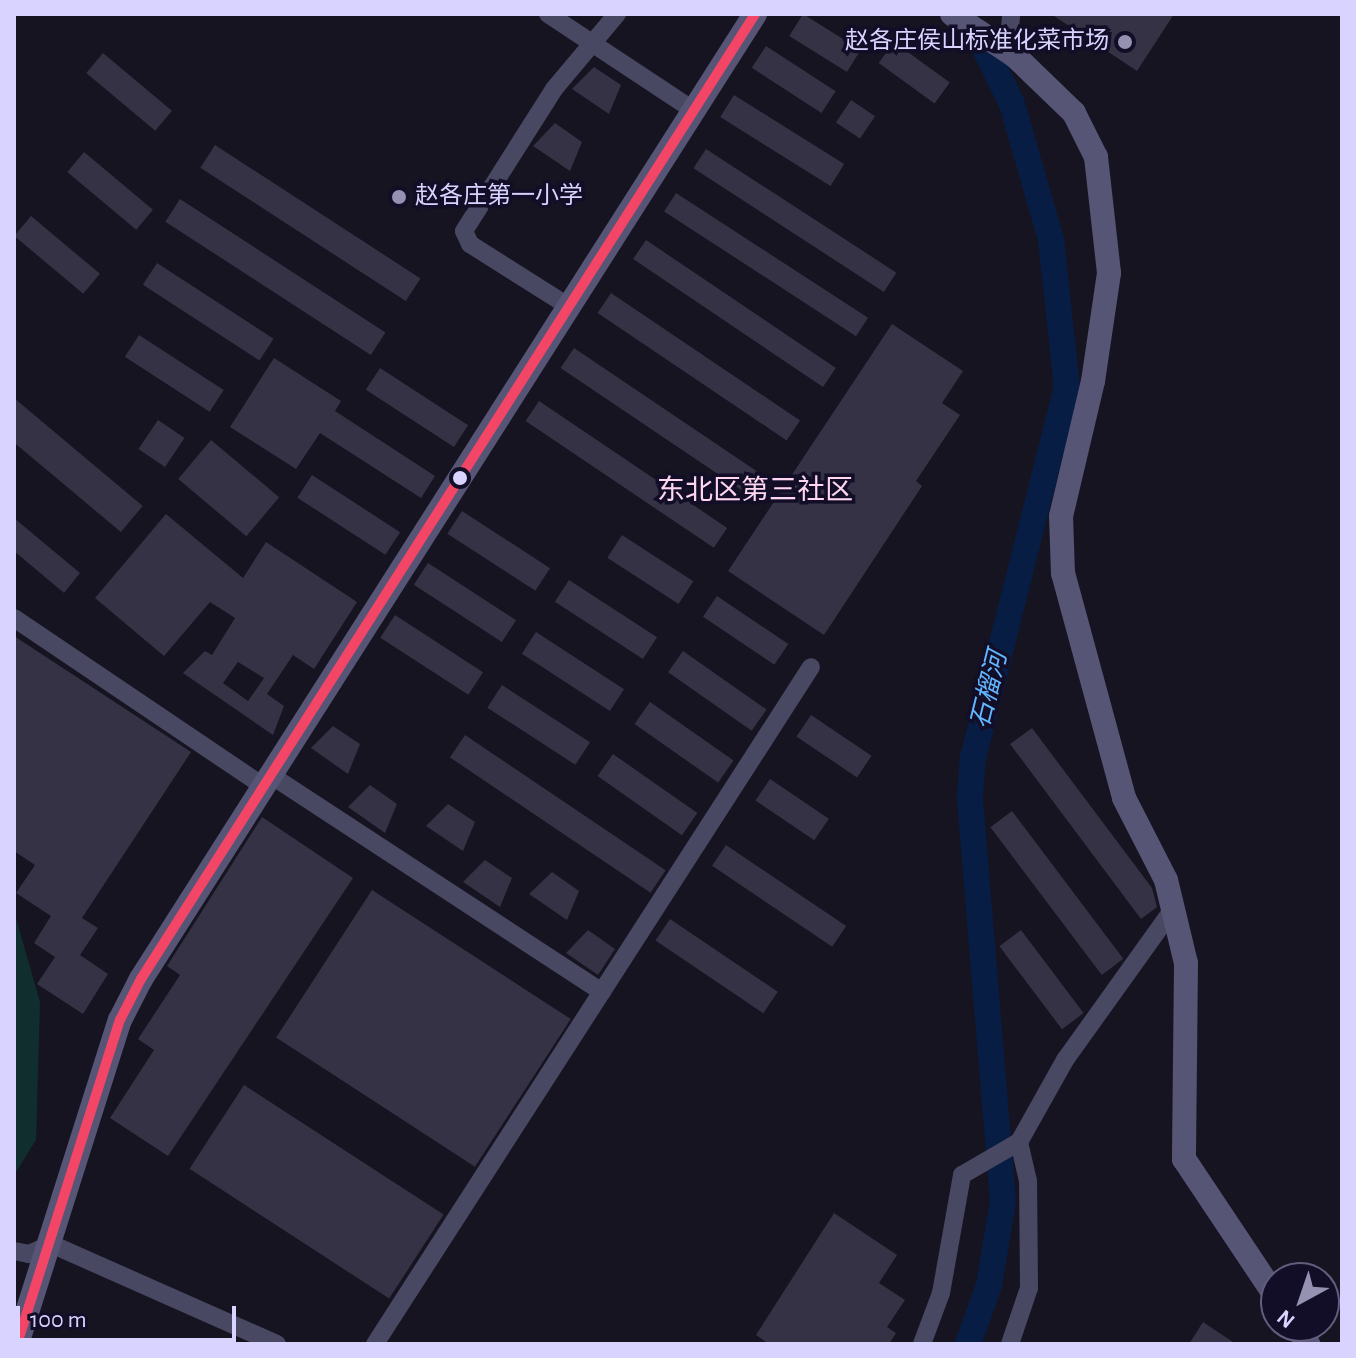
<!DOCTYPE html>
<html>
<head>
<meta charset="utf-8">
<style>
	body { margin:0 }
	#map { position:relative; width:1356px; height:1358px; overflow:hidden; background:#161421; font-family:"Alegreya Sans","Noto Sans SC",sans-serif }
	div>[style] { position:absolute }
	.green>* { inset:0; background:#112e2f }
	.river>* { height:26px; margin:-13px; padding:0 13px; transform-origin:13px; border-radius:13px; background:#081d44 }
	.building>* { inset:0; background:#343244; transform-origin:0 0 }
	.street>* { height:18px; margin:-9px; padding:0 9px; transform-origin:9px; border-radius:9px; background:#494862 }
	.secondary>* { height:24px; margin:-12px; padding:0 12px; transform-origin:12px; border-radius:12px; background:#575575 }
	.bus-1>* { height:10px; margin:-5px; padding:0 5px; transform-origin:5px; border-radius:5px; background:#f34667 }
	.dots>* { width:22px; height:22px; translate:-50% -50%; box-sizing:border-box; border:4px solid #120e27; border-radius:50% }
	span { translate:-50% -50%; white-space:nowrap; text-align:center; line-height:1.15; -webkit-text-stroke:7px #120e27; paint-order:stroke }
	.poi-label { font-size:24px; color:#d9d4ff }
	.right { translate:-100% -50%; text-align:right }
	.left { translate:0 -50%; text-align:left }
	.water-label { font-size:26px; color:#62b6ff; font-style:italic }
	.quarter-label { font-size:28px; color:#ffd6f0 }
	.frame { position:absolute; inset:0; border:16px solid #d9d4ff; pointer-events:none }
	.north { position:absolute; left:1260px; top:1262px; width:80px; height:80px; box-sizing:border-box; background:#120e27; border:2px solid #625d7d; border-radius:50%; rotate:220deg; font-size:22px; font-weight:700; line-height:32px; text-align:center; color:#d9d4ff }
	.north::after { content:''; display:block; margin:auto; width:28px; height:36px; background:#9591b1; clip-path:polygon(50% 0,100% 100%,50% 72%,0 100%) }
	.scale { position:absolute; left:16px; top:1306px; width:220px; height:36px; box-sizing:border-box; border:4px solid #d9d4ff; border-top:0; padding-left:10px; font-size:24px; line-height:28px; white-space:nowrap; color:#d9d4ff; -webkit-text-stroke:6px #120e27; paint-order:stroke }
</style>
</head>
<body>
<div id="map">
	<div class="green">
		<i style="clip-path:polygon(14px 911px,40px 1002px,36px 1140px,14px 1175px)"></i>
	</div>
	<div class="river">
		<i style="left:968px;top:1344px;width:63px;rotate:-70.4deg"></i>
		<i style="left:989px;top:1285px;width:85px;rotate:-80.5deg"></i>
		<i style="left:1003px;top:1201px;width:405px;rotate:-94.7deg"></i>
		<i style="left:970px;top:797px;width:39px;rotate:-86deg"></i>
		<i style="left:973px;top:758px;width:383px;rotate:-75.8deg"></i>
		<i style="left:1067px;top:387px;width:148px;rotate:-96.2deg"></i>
		<i style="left:1051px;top:240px;width:141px;rotate:-106deg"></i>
		<i style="left:1012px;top:104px;width:59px;rotate:-116.1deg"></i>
	</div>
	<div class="building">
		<i style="left:803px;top:14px;width:68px;height:26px;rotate:32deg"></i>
		<i style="clip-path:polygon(1051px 14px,1174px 14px,1137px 71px)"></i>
		<i style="left:894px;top:42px;width:69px;height:26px;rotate:36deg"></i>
		<i style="left:766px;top:46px;width:83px;height:26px;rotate:33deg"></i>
		<i style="left:103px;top:53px;width:90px;height:26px;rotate:40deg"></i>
		<i style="clip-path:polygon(594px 67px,621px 85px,609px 114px,572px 89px)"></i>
		<i style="left:734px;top:95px;width:130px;height:26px;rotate:32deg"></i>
		<i style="left:851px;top:100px;width:29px;height:27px;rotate:34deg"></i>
		<i style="clip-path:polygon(555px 123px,582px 142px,570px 171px,533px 146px)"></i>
		<i style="left:215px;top:145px;width:245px;height:27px;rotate:33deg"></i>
		<i style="left:706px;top:149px;width:227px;height:23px;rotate:33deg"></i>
		<i style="left:84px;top:152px;width:90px;height:26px;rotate:40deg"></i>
		<i style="left:676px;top:193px;width:229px;height:22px;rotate:33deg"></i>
		<i style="left:180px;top:199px;width:245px;height:27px;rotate:33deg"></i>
		<i style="left:31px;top:216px;width:90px;height:26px;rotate:40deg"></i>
		<i style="left:646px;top:240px;width:229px;height:23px;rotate:34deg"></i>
		<i style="left:157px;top:263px;width:139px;height:26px;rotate:33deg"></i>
		<i style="left:611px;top:293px;width:228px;height:24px;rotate:34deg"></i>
		<i style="clip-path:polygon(892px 324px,963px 371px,942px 403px,960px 415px,916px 481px,922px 486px,824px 635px,728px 571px)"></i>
		<i style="left:139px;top:335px;width:101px;height:26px;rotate:33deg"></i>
		<i style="left:574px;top:348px;width:229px;height:24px;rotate:34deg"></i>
		<i style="clip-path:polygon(274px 358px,341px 401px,335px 411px,435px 476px,421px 498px,320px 433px,296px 469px,230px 427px)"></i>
		<i style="left:380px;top:368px;width:105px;height:26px;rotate:33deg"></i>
		<i style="left:14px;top:398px;width:168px;height:34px;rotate:40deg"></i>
		<i style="left:539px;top:401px;width:227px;height:24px;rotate:34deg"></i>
		<i style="left:158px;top:420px;width:32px;height:35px;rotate:34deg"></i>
		<i style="left:211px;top:440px;width:89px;height:51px;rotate:40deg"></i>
		<i style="left:312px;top:475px;width:105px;height:27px;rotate:33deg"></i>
		<i style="left:462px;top:511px;width:105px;height:27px;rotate:33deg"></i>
		<i style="clip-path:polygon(evenodd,166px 514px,243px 578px,266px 542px,357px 602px,314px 669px,293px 655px,267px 694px,284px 706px,273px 735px,183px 673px,205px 651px,212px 655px,235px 618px,210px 602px,164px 656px,95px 598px,166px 514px,238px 662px,264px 678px,248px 701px,223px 683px,238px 662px)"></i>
		<i style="clip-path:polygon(14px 518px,80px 573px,64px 593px,14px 551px)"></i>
		<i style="left:622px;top:535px;width:85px;height:27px;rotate:33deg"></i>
		<i style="left:428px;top:563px;width:105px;height:26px;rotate:33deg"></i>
		<i style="left:569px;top:580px;width:105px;height:26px;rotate:33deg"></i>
		<i style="left:717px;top:596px;width:86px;height:25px;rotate:34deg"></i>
		<i style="left:395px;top:615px;width:105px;height:27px;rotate:33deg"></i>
		<i style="left:536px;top:632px;width:105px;height:26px;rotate:33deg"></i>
		<i style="clip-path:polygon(14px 636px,191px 752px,82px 918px,98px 928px,80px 955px,108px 974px,83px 1014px,37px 984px,55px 957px,34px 943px,51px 916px,16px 893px,35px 865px,14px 851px)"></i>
		<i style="left:683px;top:651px;width:102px;height:26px;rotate:35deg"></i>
		<i style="left:502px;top:685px;width:105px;height:27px;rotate:33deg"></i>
		<i style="left:650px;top:702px;width:102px;height:27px;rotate:35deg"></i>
		<i style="left:811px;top:715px;width:73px;height:26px;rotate:34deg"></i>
		<i style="clip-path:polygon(333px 726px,360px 744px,348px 774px,311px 748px)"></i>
		<i style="clip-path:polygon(1032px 728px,1152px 888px,1157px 907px,1141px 919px,1010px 744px)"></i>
		<i style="left:465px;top:735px;width:242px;height:27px;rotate:34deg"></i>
		<i style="left:613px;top:754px;width:103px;height:27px;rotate:35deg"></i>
		<i style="left:770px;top:779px;width:71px;height:26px;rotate:34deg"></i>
		<i style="clip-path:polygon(370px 785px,397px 804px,385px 833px,348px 807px)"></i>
		<i style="clip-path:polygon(448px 804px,475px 822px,463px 851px,426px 826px)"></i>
		<i style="left:1012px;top:811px;width:185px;height:27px;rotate:53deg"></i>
		<i style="clip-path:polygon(262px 817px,353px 878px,168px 1156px,110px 1118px,154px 1050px,138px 1039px,180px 975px,167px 966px)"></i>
		<i style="left:726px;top:845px;width:145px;height:25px;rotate:34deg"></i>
		<i style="clip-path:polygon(485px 860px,512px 878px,500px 907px,463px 882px)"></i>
		<i style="clip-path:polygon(552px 872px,579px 891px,567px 920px,529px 894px)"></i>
		<i style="left:372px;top:890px;width:237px;height:176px;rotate:33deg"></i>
		<i style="left:670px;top:919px;width:130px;height:26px;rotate:34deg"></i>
		<i style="clip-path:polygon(588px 930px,615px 949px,598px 975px,566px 953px)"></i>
		<i style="left:1021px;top:930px;width:104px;height:27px;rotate:53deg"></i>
		<i style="left:244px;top:1085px;width:238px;height:100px;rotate:33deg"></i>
		<i style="clip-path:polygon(834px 1213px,897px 1255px,879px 1283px,905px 1300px,887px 1327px,896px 1333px,889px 1344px,769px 1344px,756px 1335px)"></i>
		<i style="clip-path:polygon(1203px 1322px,1236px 1344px,1189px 1344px)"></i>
	</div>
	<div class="street">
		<i style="left:548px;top:14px;width:174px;rotate:33.5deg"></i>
		<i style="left:1008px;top:51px;width:37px;rotate:-85deg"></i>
		<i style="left:568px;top:306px;width:116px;rotate:-147.7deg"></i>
		<i style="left:470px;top:244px;width:14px;rotate:-115deg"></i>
		<i style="left:464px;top:231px;width:168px;rotate:-57.6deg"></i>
		<i style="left:554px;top:89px;width:98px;rotate:-50deg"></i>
		<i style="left:14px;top:618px;width:299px;rotate:34deg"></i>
		<i style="left:269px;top:774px;width:398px;rotate:33.2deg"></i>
		<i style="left:14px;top:1251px;width:15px;rotate:11deg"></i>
		<i style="left:29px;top:1254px;width:24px;rotate:-24deg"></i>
		<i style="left:51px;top:1244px;width:247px;rotate:23.9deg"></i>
		<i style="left:375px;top:1344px;width:805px;rotate:-57.22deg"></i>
		<i style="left:922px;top:1344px;width:54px;rotate:-69.6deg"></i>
		<i style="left:941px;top:1293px;width:120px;rotate:-79.9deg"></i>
		<i style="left:962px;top:1175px;width:66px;rotate:-30.1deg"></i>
		<i style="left:1019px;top:1142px;width:94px;rotate:-60.7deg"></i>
		<i style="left:1065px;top:1060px;width:186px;rotate:-54.4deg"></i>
		<i style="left:1010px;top:1344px;width:59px;rotate:-71.3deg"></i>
		<i style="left:1029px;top:1288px;width:107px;rotate:-90.5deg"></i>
		<i style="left:1028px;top:1181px;width:40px;rotate:-103deg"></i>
	</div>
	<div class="secondary">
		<i style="left:952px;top:14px;width:76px;rotate:33.7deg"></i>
		<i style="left:1015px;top:56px;width:82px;rotate:44deg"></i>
		<i style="left:1074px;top:113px;width:49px;rotate:63.4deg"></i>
		<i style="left:1096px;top:157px;width:117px;rotate:83.6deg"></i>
		<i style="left:1109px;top:273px;width:109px;rotate:98.4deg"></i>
		<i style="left:1093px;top:381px;width:139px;rotate:103.3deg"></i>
		<i style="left:1061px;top:516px;width:57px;rotate:88deg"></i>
		<i style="left:1063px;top:573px;width:233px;rotate:74.8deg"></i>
		<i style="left:1124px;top:798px;width:92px;rotate:62.9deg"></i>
		<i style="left:1166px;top:880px;width:85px;rotate:76.5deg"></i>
		<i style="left:1186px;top:963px;width:196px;rotate:90.6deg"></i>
		<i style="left:1184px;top:1159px;width:166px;rotate:56.3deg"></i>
		<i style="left:1296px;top:1326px;width:22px;rotate:56deg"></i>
		<i style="left:17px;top:1344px;width:340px;rotate:-72.4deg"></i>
		<i style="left:120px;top:1020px;width:46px;rotate:-62.9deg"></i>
		<i style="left:141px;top:979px;width:1144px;rotate:-57.53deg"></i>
	</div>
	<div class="bus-1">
		<i style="left:17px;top:1344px;width:340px;rotate:-72.4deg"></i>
		<i style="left:120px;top:1020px;width:46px;rotate:-62.9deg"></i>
		<i style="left:141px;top:979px;width:1144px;rotate:-57.53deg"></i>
	</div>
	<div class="dots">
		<i style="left:1125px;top:42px;background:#9591b1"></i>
		<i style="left:399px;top:197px;background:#9591b1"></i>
		<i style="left:460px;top:478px;background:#d9d4ff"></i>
	</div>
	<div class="poi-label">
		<span class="right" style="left:1109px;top:42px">赵各庄侯山标准化菜市场</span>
		<span class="left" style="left:415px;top:197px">赵各庄第一小学</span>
	</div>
	<div class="water-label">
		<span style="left:990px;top:690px;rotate:-76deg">石榴河</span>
	</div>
	<div class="quarter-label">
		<span style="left:755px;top:491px">东北区第三社区</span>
	</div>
	<div class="frame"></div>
	<div class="north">N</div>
	<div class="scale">100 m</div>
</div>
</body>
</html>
